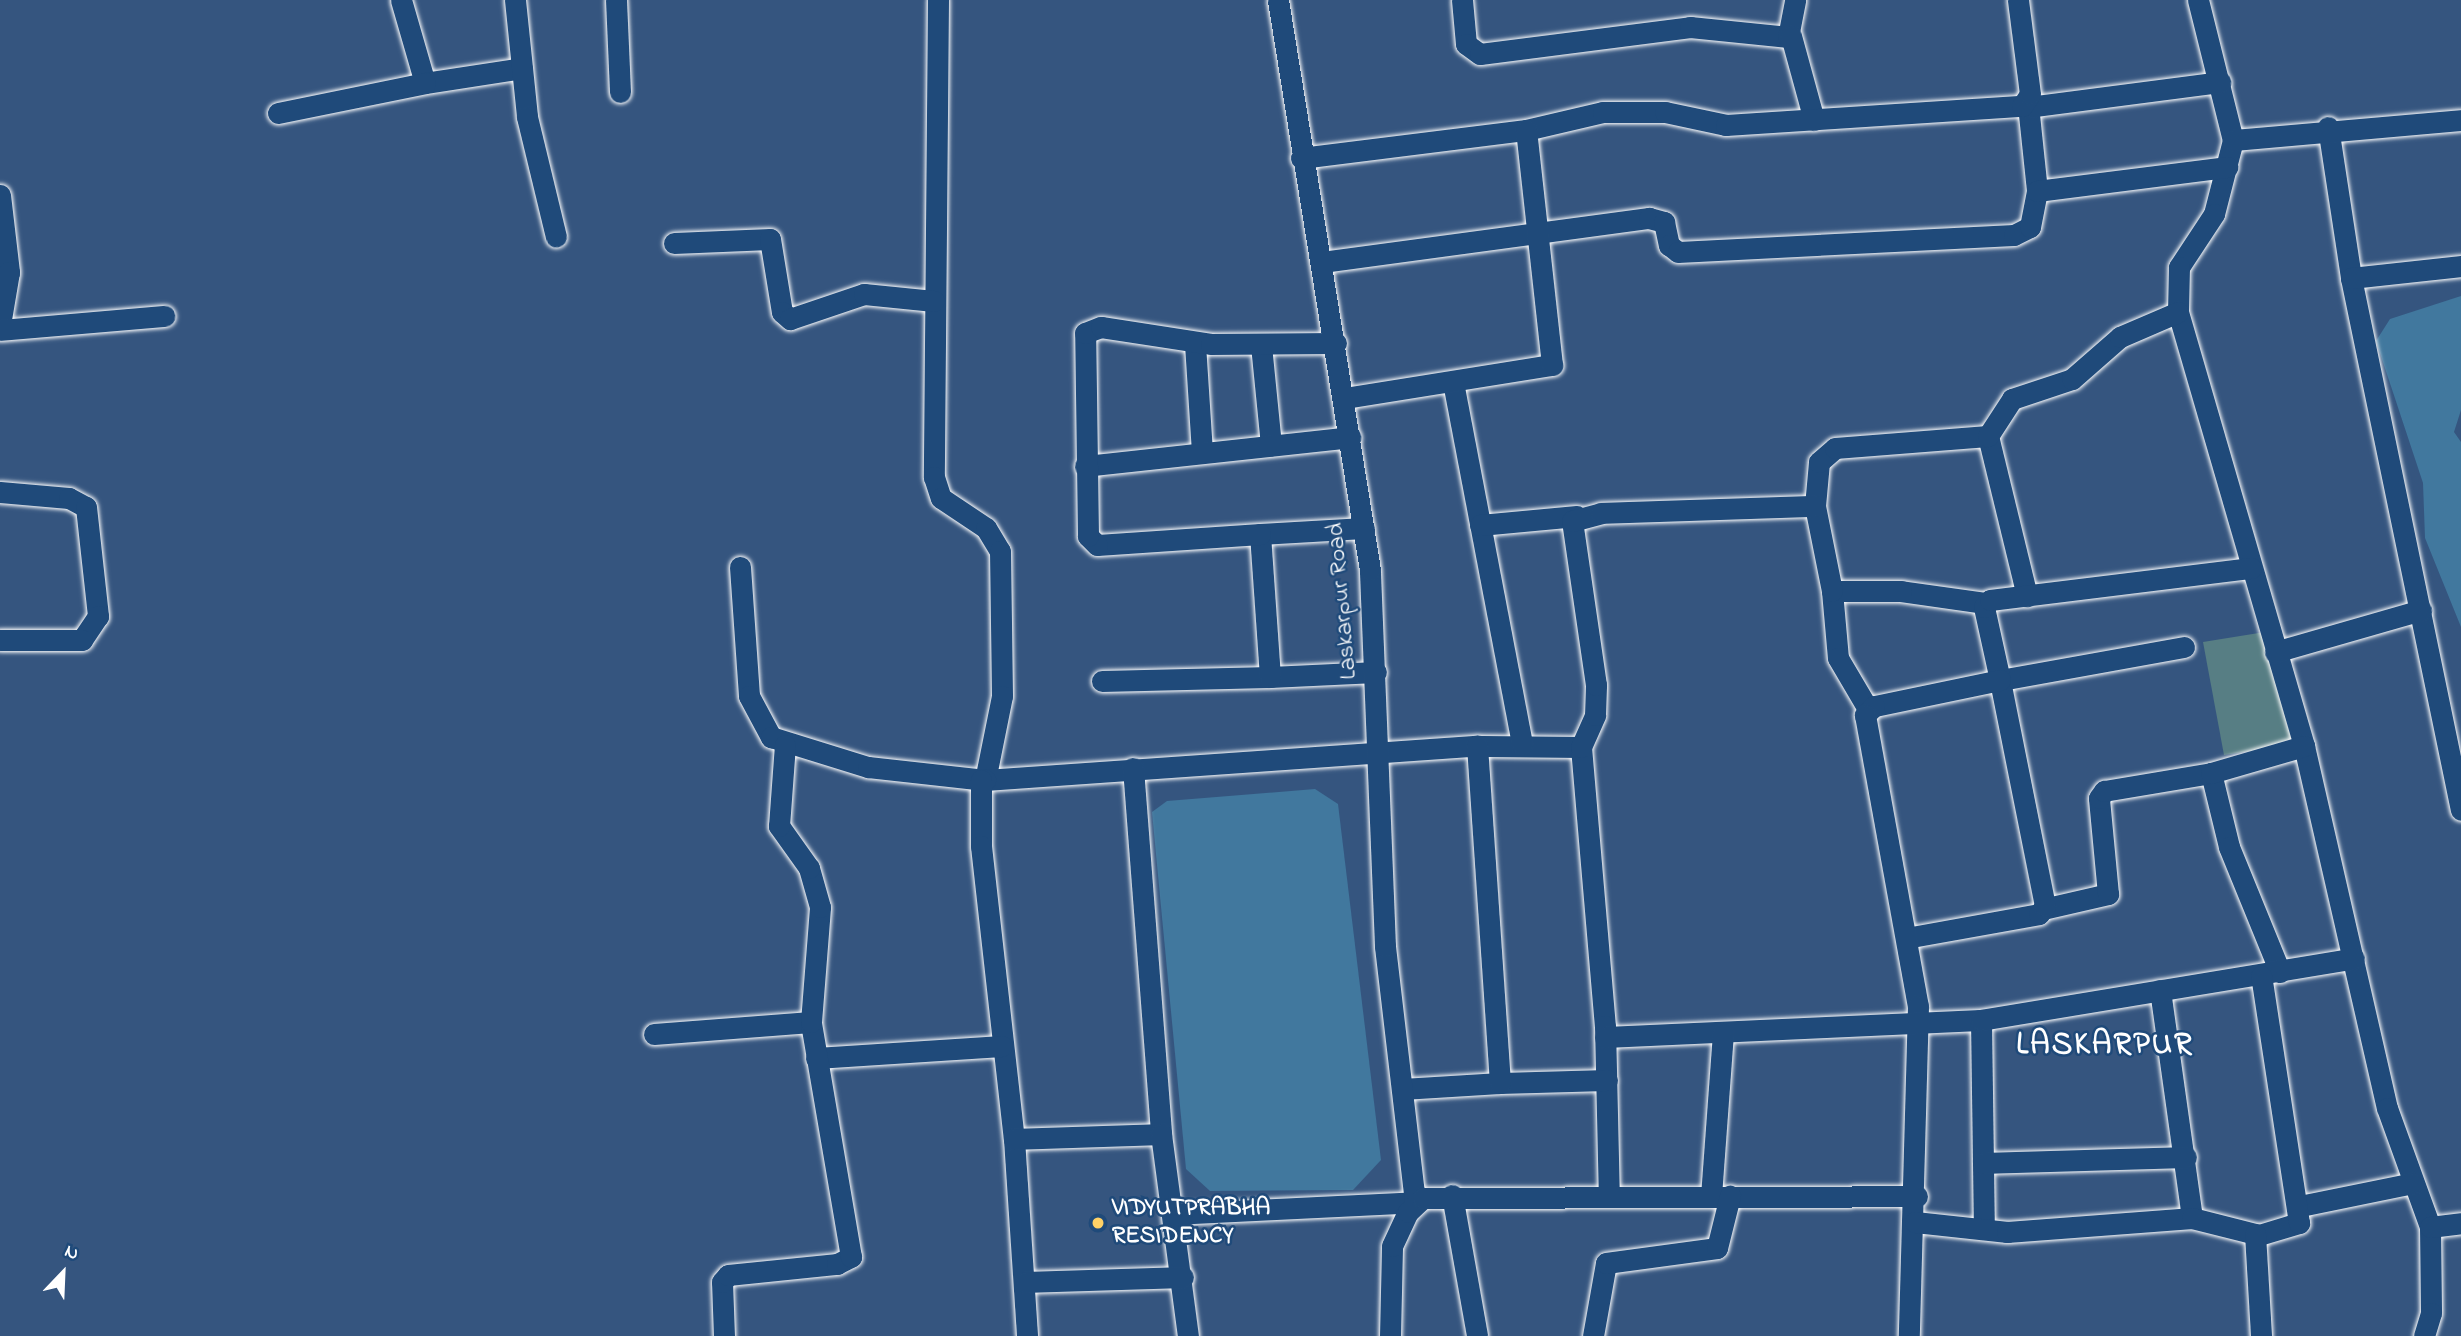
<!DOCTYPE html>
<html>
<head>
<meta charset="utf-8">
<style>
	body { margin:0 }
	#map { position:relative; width:2461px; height:1336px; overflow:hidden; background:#35557f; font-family:"Indie Flower",sans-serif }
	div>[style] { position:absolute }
	.green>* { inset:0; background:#577e84 }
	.water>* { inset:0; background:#41789e }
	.roads { filter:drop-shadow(0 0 2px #fff) drop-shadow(0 0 2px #fff) }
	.street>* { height:21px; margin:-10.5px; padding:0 10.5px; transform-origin:10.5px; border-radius:10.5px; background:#1f4a7a }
	.dots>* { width:19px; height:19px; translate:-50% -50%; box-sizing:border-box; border:4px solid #1f4a7a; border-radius:50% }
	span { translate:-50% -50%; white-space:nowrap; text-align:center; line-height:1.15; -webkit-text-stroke:5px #1f4a7a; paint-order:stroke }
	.street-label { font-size:24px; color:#fff }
	.poi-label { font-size:24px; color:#fff; font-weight:700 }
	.left { translate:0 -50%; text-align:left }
	.district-label { font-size:32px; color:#fff; font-weight:700; letter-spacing:2px }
	.north { position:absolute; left:28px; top:1238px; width:70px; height:70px; -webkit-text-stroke:5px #1f4a7a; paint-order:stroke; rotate:23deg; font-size:19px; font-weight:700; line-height:28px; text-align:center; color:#fff }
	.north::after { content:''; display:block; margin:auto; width:24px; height:32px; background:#fff; clip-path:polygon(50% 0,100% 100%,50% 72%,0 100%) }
</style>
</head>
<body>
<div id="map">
	<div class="green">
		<i style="clip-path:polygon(2265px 632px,2297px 744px,2224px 755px,2203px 642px)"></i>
	</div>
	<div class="water">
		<i style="clip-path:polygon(2461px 296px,2461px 410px,2454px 432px,2461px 442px,2461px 627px,2425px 538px,2423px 483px,2376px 341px,2390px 319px)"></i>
		<i style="clip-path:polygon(1315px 789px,1338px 804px,1381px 1160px,1353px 1190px,1210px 1191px,1186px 1169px,1152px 812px,1167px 801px)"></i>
	</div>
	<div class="roads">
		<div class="street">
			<i style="left:401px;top:0;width:86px;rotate:73.9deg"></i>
			<i style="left:425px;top:83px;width:98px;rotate:-8.8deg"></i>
			<i style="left:515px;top:0;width:118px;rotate:84.1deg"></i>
			<i style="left:527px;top:117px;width:123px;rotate:76.4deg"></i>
			<i style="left:616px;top:0;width:92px;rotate:87.5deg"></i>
			<i style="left:938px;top:0;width:477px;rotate:90.5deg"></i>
			<i style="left:934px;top:477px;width:22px;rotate:72deg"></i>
			<i style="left:941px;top:498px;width:54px;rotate:33.7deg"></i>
			<i style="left:986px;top:528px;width:27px;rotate:59deg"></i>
			<i style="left:1000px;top:551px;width:145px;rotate:89.2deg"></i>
			<i style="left:1002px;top:696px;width:86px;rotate:101.4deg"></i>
			<i style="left:985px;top:780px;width:493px;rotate:-4deg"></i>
			<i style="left:1477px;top:746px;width:104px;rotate:0.6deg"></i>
			<i style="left:1581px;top:747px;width:280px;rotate:85.1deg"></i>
			<i style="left:1605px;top:1026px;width:170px;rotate:88.7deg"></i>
			<i style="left:1462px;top:0;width:44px;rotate:84.8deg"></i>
			<i style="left:1466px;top:44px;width:17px;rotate:36deg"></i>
			<i style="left:1480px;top:54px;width:212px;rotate:-7.3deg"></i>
			<i style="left:1690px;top:27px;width:99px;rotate:5.8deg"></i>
			<i style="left:1788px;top:37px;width:38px;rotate:-79deg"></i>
			<i style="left:2198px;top:0;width:144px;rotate:76deg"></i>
			<i style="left:2233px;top:140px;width:76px;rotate:104.4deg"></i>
			<i style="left:2214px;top:214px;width:64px;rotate:123.4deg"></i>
			<i style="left:2179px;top:267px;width:45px;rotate:91.3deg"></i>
			<i style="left:2178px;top:312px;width:452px;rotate:73.8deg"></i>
			<i style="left:2304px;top:746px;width:371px;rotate:77.1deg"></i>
			<i style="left:2387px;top:1108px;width:127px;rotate:70.1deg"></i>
			<i style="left:2430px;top:1227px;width:86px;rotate:89.3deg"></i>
			<i style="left:2431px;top:1313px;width:24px;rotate:107deg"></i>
			<i style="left:1791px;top:36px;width:87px;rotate:74.7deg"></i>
			<i style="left:2028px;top:105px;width:86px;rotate:84deg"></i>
			<i style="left:2028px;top:107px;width:194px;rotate:-7.4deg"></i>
			<i style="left:278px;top:113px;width:150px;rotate:-11.5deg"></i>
			<i style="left:2328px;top:127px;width:153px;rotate:81.3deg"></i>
			<i style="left:2351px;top:278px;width:543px;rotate:78.32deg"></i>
			<i style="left:2233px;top:140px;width:229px;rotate:-5deg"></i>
			<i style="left:1301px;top:158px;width:227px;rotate:-7.1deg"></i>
			<i style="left:1526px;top:130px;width:79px;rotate:-13.2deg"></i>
			<i style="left:1603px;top:112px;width:62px"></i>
			<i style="left:1665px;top:112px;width:62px;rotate:12deg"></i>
			<i style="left:1726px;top:125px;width:297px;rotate:-3.7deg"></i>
			<i style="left:2022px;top:106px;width:14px;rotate:-56deg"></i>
			<i style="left:2030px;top:94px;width:95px;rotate:-97.3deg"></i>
			<i style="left:0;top:195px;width:78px;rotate:83.3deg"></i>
			<i style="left:9px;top:272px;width:54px;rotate:99.6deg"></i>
			<i style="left:674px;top:243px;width:96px;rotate:-2.4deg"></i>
			<i style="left:770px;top:239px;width:74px;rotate:80.7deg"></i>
			<i style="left:782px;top:312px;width:11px;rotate:41deg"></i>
			<i style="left:790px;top:319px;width:78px;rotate:-18.7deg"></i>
			<i style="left:864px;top:294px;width:70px;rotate:5.7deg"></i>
			<i style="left:1322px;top:262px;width:330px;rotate:-7.7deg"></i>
			<i style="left:1649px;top:218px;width:16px;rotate:15deg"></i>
			<i style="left:1664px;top:222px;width:24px;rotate:78deg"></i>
			<i style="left:1669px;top:245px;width:11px;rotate:38deg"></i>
			<i style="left:1678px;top:252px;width:336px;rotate:-2.9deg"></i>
			<i style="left:2014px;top:235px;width:18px;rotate:-27deg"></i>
			<i style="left:2030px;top:227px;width:37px;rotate:-79deg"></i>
			<i style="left:2037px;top:191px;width:192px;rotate:-7.2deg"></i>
			<i style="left:2351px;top:278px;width:111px;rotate:-6.2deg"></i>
			<i style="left:0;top:330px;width:165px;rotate:-4.9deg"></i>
			<i style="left:1195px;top:344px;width:109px;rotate:86.3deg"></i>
			<i style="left:1261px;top:345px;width:101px;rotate:84.3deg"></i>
			<i style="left:1453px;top:382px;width:369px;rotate:79.2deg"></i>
			<i style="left:1345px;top:398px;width:210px;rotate:-9.1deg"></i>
			<i style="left:1552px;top:365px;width:236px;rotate:-96.3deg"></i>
			<i style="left:1988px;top:436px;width:165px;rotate:76.3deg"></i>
			<i style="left:1085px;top:466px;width:267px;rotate:-6.2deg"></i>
			<i style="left:0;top:492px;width:69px;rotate:5deg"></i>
			<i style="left:69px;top:498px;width:19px;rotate:28deg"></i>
			<i style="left:86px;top:507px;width:110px;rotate:83.7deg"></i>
			<i style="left:98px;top:616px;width:29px;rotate:124deg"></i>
			<i style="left:82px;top:640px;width:82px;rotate:180deg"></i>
			<i style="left:1480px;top:525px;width:97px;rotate:-5.3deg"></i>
			<i style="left:1260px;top:534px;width:104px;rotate:-3.3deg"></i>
			<i style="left:740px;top:567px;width:129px;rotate:86deg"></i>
			<i style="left:749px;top:696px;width:47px;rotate:61.8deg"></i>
			<i style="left:771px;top:737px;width:102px;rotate:17.2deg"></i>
			<i style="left:868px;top:767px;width:118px;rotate:6.3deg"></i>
			<i style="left:1832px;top:591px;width:67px;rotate:84.9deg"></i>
			<i style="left:1838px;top:658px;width:59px;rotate:59.5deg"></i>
			<i style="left:1985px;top:603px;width:85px;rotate:-171.9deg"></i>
			<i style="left:1901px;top:591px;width:69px;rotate:180deg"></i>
			<i style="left:1832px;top:591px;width:87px;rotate:-101.3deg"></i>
			<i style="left:1815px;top:506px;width:44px;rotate:-84.8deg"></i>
			<i style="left:1819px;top:462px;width:21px;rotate:-41deg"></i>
			<i style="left:1835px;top:448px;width:153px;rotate:-4.5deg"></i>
			<i style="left:1988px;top:436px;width:44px;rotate:-57deg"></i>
			<i style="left:2012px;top:399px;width:63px;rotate:-18.4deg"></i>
			<i style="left:2072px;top:379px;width:64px;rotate:-41.2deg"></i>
			<i style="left:2120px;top:337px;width:63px;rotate:-23.3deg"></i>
			<i style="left:2184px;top:647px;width:187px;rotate:169.8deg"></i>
			<i style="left:2000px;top:680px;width:75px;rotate:-102.4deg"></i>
			<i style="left:1984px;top:607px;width:9px;rotate:-49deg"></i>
			<i style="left:1990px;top:600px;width:263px;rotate:-7deg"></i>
			<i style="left:2275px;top:652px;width:152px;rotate:-16deg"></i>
			<i style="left:1270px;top:677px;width:106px;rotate:-2.7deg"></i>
			<i style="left:1102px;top:681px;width:168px;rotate:-1.4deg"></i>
			<i style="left:1270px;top:677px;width:143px;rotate:-94deg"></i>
			<i style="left:1260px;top:534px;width:163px;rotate:176.1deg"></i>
			<i style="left:1097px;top:545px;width:13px;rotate:-135deg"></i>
			<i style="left:1088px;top:536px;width:203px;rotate:-90.8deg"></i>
			<i style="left:1085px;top:333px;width:17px;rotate:-21deg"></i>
			<i style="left:1101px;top:327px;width:111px;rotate:8.8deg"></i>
			<i style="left:1211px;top:344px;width:125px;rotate:-0.5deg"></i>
			<i style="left:1581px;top:747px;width:35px;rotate:-66deg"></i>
			<i style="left:1595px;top:715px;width:30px;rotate:-88deg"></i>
			<i style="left:1596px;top:685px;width:166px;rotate:-98.3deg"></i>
			<i style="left:1572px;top:521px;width:30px;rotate:-15deg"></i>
			<i style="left:1601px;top:513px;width:214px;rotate:-1.9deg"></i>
			<i style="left:1133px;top:768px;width:367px;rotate:85.6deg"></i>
			<i style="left:2211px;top:773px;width:76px;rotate:76.3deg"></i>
			<i style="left:2229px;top:847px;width:135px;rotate:67.8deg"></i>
			<i style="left:981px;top:780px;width:66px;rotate:90deg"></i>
			<i style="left:981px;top:846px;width:295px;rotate:83.6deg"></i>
			<i style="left:1014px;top:1139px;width:197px;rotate:86.2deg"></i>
			<i style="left:2043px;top:909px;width:67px;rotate:-13deg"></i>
			<i style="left:2108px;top:894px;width:96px;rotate:-95.4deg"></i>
			<i style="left:2099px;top:798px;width:9px;rotate:-54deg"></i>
			<i style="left:2104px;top:791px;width:109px;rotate:-9.5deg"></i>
			<i style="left:2211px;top:773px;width:97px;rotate:-16.2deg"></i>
			<i style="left:1906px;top:938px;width:135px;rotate:-10.2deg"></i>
			<i style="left:2039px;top:914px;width:10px;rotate:-53deg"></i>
			<i style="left:2045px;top:906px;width:230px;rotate:-101.3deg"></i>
			<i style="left:2000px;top:680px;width:129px;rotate:168.3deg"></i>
			<i style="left:1874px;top:706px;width:13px;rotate:135deg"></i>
			<i style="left:1865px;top:715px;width:296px;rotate:79.7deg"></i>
			<i style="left:1918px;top:1006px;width:330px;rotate:91.6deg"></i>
			<i style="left:2160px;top:990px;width:230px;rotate:82deg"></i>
			<i style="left:1981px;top:1020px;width:209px;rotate:89.2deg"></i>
			<i style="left:654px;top:1034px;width:157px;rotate:-4.4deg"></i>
			<i style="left:1605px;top:1037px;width:376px;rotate:-2.6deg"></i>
			<i style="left:1981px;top:1020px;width:378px;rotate:-9.4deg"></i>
			<i style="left:816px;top:1058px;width:186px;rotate:-3.7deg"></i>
			<i style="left:1500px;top:1083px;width:107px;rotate:-1.6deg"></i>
			<i style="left:1402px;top:1089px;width:98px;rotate:-3.5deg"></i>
			<i style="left:1500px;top:1083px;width:338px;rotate:-93.9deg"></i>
			<i style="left:1014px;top:1139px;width:147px;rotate:-1.9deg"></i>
			<i style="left:1161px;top:1134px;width:204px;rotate:82.4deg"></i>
			<i style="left:1983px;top:1163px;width:203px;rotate:-1.7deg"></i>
			<i style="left:1452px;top:1195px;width:143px;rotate:79.9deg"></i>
			<i style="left:1711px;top:1196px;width:164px;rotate:-85.8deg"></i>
			<i style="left:2300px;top:1206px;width:115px;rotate:-11.5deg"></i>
			<i style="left:1173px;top:1214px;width:242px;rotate:-2.8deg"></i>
			<i style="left:1415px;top:1202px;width:258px;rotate:-96.7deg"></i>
			<i style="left:1385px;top:946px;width:376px;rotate:-92.3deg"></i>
			<i style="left:1370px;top:570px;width:577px;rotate:-99.17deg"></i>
			<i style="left:1915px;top:1222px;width:93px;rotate:6.2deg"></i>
			<i style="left:2007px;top:1232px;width:186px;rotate:-4.3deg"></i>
			<i style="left:2192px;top:1218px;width:69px;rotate:14.2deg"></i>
			<i style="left:2259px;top:1235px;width:42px;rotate:-16.7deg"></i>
			<i style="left:2299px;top:1223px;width:250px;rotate:-98.7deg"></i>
			<i style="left:2430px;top:1227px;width:31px;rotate:-7deg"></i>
			<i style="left:2255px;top:1234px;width:102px;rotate:86.6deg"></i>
			<i style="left:1026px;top:1282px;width:157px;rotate:-1.8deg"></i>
			<i style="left:724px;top:1336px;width:54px;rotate:-92.1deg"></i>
			<i style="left:722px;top:1282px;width:9px;rotate:-49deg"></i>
			<i style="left:728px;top:1275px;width:110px;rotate:-5.8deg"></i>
			<i style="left:837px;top:1264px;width:16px;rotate:-27deg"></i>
			<i style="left:851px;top:1257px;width:238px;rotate:-99.7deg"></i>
			<i style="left:811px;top:1022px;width:115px;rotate:-85.5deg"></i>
			<i style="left:820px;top:907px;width:41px;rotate:-105.8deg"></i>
			<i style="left:809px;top:868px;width:52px;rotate:-125.5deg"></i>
			<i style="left:779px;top:826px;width:81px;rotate:-85.8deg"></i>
			<i style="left:1390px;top:1336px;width:90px;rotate:-88.7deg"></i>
			<i style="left:1392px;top:1246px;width:38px;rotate:-65deg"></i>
			<i style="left:1408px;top:1212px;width:21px;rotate:-43deg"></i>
			<i style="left:1423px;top:1198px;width:494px;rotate:-0.2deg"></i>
			<i style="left:1593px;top:1336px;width:74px;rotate:-79.9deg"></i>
			<i style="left:1606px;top:1263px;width:112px;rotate:-7.7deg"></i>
			<i style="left:1717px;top:1248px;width:54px;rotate:-76deg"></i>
		</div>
	</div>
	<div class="dots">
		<i style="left:1098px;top:1223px;background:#ffd166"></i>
	</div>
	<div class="street-label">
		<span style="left:1343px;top:601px;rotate:-95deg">Laskarpur Road</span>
	</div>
	<div class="poi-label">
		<span class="left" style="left:1112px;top:1223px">VIDYUTPRABHA<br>RESIDENCY</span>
	</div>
	<div class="district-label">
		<span style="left:2105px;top:1046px">LASKARPUR</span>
	</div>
	<div class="north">N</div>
</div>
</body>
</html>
